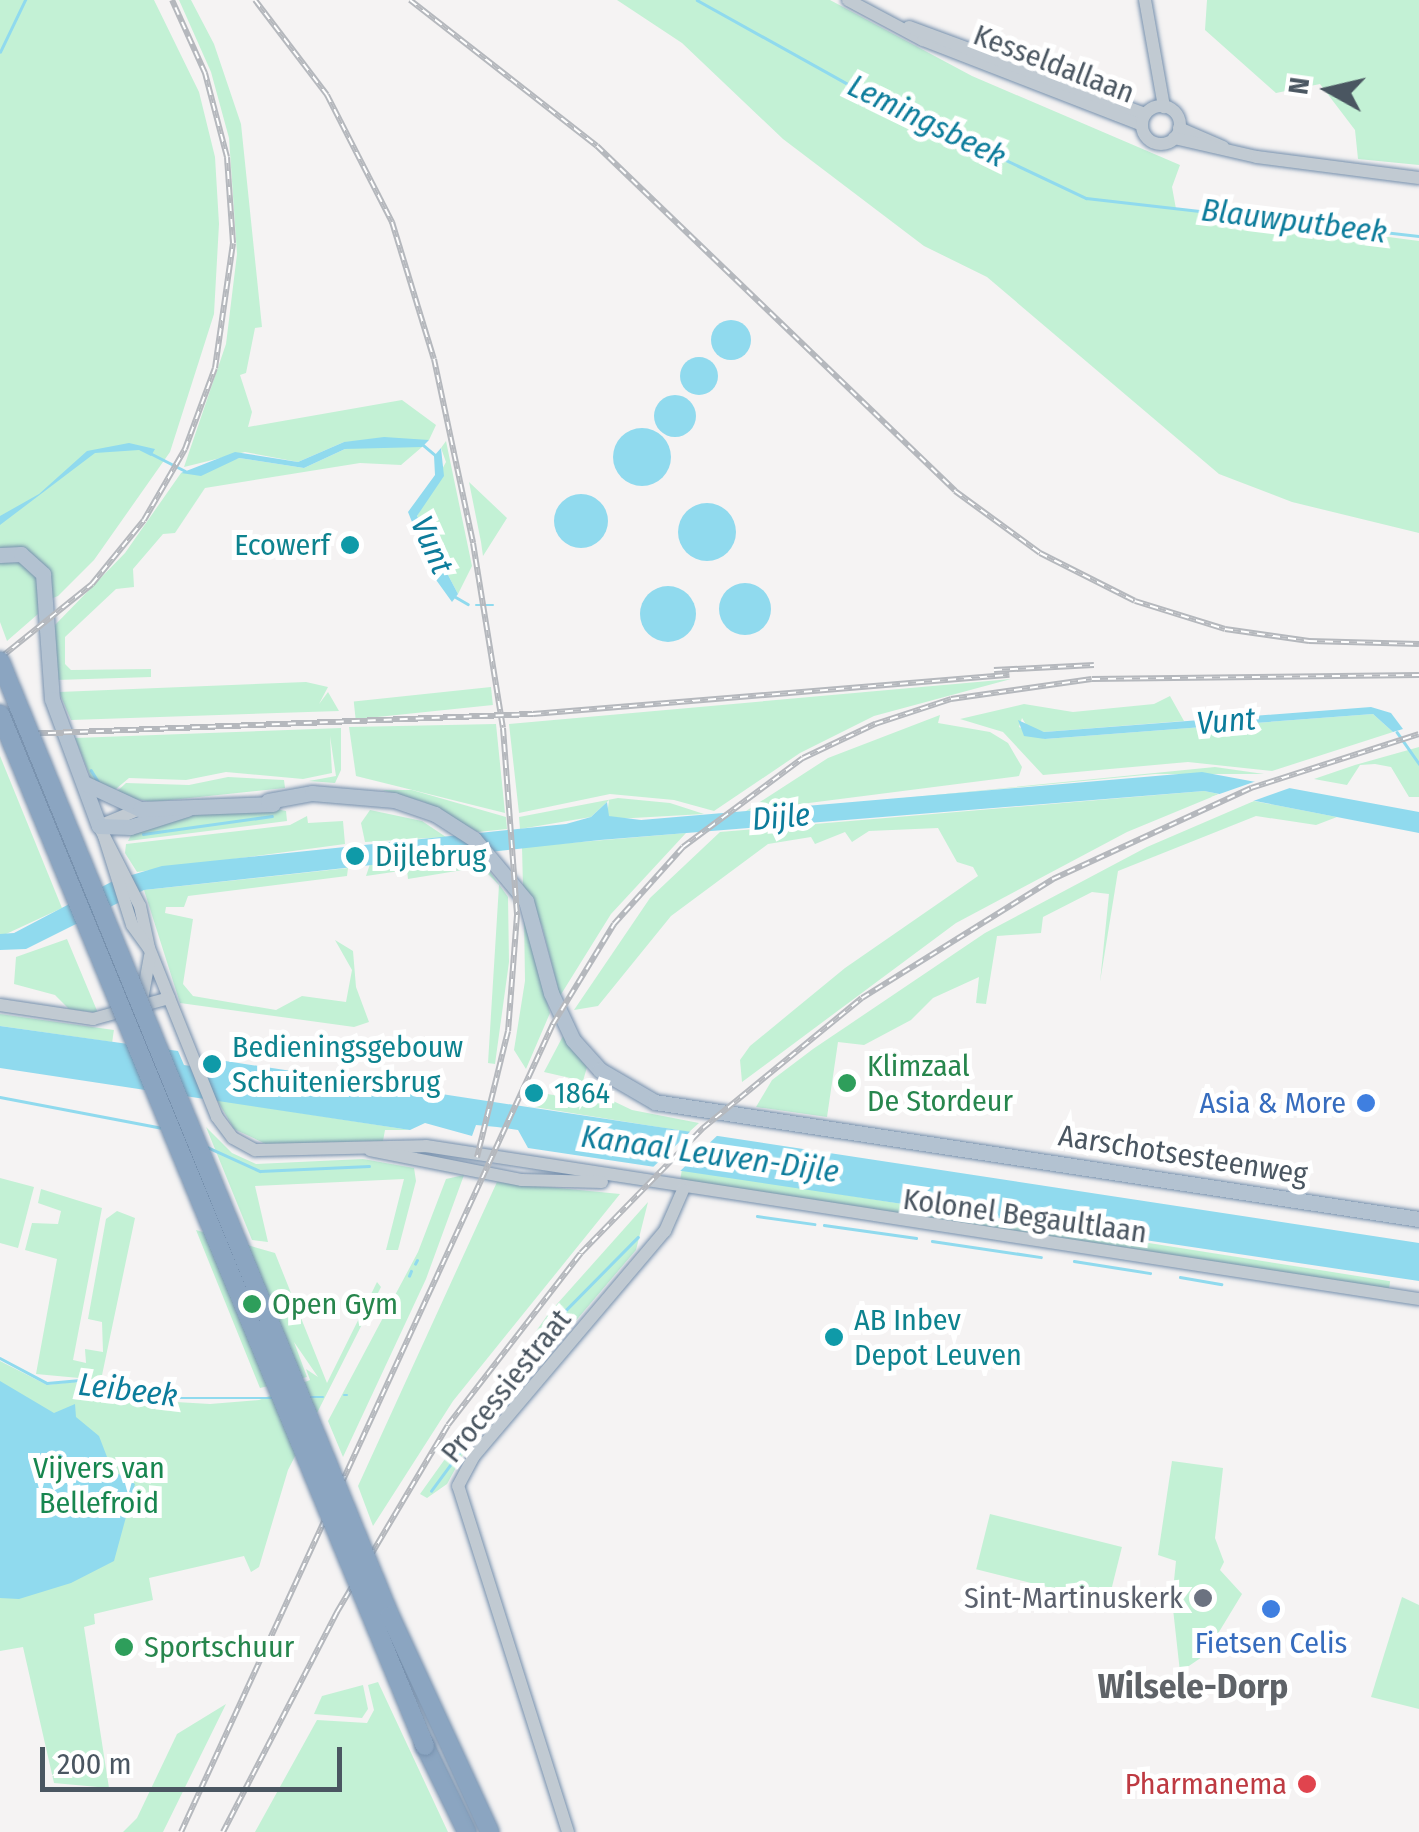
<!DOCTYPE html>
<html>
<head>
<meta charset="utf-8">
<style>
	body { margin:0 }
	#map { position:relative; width:1419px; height:1832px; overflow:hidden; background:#f5f3f3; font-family:"Fira Sans Condensed",sans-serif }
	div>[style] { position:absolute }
	.green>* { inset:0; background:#c3f1d5; transform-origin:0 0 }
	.water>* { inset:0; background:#90daee }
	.round { border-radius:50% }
	.pier>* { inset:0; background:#f5f3f3 }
	.stream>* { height:2.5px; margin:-1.25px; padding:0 1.25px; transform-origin:1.25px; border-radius:1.25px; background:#90daee }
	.roads { filter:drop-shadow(0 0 2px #7690ad) drop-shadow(0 0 2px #7690ad) }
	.tertiary>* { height:12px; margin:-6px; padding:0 6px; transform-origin:6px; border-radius:6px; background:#c1cad2 }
	.tertiary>.ring { margin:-6px; padding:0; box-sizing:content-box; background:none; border:12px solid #c1cad2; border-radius:50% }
	.primary>* { height:15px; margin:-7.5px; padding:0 7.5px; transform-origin:7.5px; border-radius:7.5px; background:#b3c2d1 }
	.motorway>* { height:18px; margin:-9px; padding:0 9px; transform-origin:9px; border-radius:9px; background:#8ba5c1 }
	.rail>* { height:6px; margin-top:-3px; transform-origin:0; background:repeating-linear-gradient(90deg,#fff 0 8px,#b5b8bd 0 16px); box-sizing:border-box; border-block:2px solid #b5b8bd }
	.bridges { filter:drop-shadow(0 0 2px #7690ad) drop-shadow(0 0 2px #7690ad) }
	.motorway-bridge>* { height:18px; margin:-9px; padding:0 9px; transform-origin:9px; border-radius:9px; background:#8ba5c1 }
	.dots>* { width:28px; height:28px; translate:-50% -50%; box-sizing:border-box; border:5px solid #fff; border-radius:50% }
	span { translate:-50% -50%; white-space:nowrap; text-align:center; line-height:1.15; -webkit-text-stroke:10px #fff; paint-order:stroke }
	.street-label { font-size:30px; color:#4a5661 }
	.culture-label { font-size:30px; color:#0d838f }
	.right { translate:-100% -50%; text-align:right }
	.left { translate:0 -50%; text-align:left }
	.leisure-label { font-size:30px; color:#27864d }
	.shop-label { font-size:30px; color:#366cbe }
	.park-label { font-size:30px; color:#17864f }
	.worship-label { font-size:30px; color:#5b616d }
	.health-label { font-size:30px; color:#be3a42 }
	.water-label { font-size:32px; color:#0c7c9b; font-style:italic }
	.quarter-label { font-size:35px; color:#5f6368; font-weight:700 }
	.north { position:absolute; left:1279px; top:40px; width:100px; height:100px; -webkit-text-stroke:8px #fff; paint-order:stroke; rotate:278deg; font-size:28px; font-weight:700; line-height:40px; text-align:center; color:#4a5661 }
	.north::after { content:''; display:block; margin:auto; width:35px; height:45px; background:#4a5661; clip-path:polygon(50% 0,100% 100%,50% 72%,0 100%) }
	.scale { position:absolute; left:40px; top:1747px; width:302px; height:45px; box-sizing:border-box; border:5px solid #4a5661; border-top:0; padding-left:12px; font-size:30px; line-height:35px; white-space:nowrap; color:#4a5661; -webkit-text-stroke:8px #fff; paint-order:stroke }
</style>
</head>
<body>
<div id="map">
	<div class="green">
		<i style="clip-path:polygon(0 0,154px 0,199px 92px,215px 157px,219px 224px,214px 314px,170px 452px,94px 560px,58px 596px,38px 604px,38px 614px,7px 641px,0 622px)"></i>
		<i style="clip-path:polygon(179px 0,191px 0,214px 44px,241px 124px,262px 327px,255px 328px,246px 373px,240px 375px,252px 412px,248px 427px,402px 400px,436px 425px,429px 440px,344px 442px,298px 462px,245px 452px,184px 467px,226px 344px,237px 254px,229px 138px,211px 72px)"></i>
		<i style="clip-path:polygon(617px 0,830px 0,972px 76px,1180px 165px,1172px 187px,1176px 209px,1419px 241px,1419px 533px,1292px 502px,1219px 474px,987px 277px,924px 246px,783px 139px,682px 43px)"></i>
		<i style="clip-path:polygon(1207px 0,1419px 0,1419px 165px,1358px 159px,1355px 130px,1320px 84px,1276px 93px,1205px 30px)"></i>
		<i style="clip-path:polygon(446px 441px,472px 566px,458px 594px,417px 516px,446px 462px,441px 448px)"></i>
		<i style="clip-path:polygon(394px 443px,422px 447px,401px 465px,360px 463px,205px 488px,175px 533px,163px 534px,133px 569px,134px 587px,116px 589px,65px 637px,65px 664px,71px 670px,151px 669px,151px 677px,56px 680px,54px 626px,125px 553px,181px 473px,239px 458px,304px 468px,345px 449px)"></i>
		<i style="clip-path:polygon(469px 482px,507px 518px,483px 556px,481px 542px)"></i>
		<i style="clip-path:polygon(1011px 679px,874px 716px,800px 753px,714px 811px,674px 800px,610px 794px,519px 813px,509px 724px)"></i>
		<i style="clip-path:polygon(306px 682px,328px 687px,319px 704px,328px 692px,339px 711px,71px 720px,59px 692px)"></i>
		<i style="left:491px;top:687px;width:18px;height:138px;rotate:84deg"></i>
		<i style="clip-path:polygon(1170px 696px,1184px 721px,1044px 732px,1028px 728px,1022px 718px,1019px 727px,1045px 739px,1373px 714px,1393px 732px,1272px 771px,1188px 762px,1043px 775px,1003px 732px,960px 719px,1024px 704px,1073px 712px,1154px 704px)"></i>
		<i style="clip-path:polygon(940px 715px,938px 723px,990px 732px,1008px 743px,1022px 767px,1019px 776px,746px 811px,828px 758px)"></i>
		<i style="clip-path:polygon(496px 724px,505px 813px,356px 776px,349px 727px)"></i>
		<i style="clip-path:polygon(341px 728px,341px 770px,335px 783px,309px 781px,336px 776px,330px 736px,332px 773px,303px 779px,226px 772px,186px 780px,129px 778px,110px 794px,93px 783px,75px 738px)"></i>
		<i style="clip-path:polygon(1419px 747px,1419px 797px,1409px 797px,1391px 767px,1375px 764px,1360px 765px,1347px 785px,1314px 779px,1355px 765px)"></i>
		<i style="clip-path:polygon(0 756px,62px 908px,6px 934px,0 934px)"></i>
		<i style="clip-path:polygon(1215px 767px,1264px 774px,1155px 774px,744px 814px)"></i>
		<i style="clip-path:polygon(228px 777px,284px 780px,285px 788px,152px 802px,113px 795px,126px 783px,189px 785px)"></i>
		<i style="clip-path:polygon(382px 790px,412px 790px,506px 817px,507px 829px,478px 832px,424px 802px)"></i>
		<i style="clip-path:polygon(1204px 791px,1219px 794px,1127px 832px,956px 923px,742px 1082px,740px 1060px,750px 1046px,845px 968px,978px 876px,973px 867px,957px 862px,938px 828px,869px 831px,852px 842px,845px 832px,815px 844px,811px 837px,768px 844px,671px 916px,598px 1006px,574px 1010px,650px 898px,720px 832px)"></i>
		<i style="clip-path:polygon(618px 798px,670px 803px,704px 814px,615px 819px,607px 815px,609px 800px,591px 817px,520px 829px,519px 817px)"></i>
		<i style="clip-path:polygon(1254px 801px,1337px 817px,1316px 825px,1256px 816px,1118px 871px,1100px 982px,1109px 894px,1092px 892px,1043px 917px,1041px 933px,997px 936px,986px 1004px,976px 1003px,979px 977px,933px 998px,911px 1020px,864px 1045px,838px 1042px,827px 1117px,756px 1107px,772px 1080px,813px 1049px,985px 933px,1147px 847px)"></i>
		<i style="clip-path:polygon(276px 809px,286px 811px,287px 821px,128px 841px,132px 833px,185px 816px)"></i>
		<i style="clip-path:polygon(370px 810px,422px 821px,446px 837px,365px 842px,361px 823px)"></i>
		<i style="clip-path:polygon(307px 816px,308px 823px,343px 821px,345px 844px,137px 872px,125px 853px,126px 844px,290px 825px)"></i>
		<i style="clip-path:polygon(686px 833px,611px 914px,560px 996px,542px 926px,523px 887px,522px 847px)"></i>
		<i style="clip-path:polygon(466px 854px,486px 866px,508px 897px,509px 962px,495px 1064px,488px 1063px,499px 885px,481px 867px,408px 879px,407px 870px,366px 876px,370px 864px)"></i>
		<i style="clip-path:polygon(348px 868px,347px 876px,188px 896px,184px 907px,166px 907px,165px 913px,193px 919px,183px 984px,193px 996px,276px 1010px,302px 996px,346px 1002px,352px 970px,335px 940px,353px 951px,356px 987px,369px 1022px,354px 1027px,180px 1003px,144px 890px)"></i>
		<i style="clip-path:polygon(524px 915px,550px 1013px,526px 1069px,514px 1050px,525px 981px)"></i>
		<i style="clip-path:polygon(67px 939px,98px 1013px,69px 1009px,55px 995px,14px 984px,16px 957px)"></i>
		<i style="left:0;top:1014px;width:115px;height:12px;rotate:8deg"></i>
		<i style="clip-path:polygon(563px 1036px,587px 1067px,583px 1081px,544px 1072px)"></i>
		<i style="clip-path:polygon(590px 1090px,632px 1110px,699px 1123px,689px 1132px,528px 1106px,535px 1092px,578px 1099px)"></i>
		<i style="clip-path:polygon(217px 1100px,410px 1130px,385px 1130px,383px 1141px,266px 1144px,234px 1129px)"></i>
		<i style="clip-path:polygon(206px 1127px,232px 1153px,256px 1164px,363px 1159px,414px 1168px,416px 1181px,398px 1250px,386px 1250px,404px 1179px,255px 1186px,268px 1242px,252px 1240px)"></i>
		<i style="left:682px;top:1169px;width:717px;height:12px;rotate:9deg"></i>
		<i style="clip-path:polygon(464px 1175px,426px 1279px,343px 1457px,328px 1421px,418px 1252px,446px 1179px)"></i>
		<i style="clip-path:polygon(0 1178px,34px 1187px,18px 1248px,0 1243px)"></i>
		<i style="clip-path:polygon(497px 1182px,620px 1194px,453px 1401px,373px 1526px,358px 1486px)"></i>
		<i style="clip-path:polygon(41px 1189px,102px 1208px,73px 1360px,86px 1363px,85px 1349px,103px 1352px,102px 1322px,88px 1319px,106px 1219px,117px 1211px,135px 1218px,101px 1380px,36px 1374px,57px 1259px,25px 1250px,32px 1223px,58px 1224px,61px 1211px,38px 1203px)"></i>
		<i style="clip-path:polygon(648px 1202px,636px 1250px,465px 1451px,447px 1484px,427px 1498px,420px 1494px,549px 1313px)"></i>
		<i style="clip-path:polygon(196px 1230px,275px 1253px,327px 1383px,377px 1282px,381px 1287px,288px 1470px,259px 1567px,251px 1572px,244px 1556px,149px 1578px,153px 1600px,94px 1614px,95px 1624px,84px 1627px,109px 1788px,54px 1783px,23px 1647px,0 1651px,0 1361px,47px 1385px,74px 1382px,159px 1401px,210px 1404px,259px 1400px,310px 1380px,306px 1369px,318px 1377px,294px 1342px,307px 1377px,260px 1388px)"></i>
		<i style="clip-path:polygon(1172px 1461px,1223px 1468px,1215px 1538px,1224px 1562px,1220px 1570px,1242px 1594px,1205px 1655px,1180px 1672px,1172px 1600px,1176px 1561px,1158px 1555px)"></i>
		<i style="left:990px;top:1514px;width:136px;height:57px;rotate:14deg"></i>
		<i style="clip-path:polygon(1402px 1597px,1419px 1605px,1419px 1709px,1371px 1697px)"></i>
		<i style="clip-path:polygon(378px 1682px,448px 1832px,255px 1832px,317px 1720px,367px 1723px,374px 1710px,368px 1685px)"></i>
		<i style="clip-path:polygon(363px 1685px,368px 1709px,362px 1718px,314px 1714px,322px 1696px)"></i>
		<i style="clip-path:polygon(226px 1704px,163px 1832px,123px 1832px,137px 1818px,177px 1734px)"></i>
	</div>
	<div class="water">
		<i class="round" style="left:711px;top:320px;width:40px;height:40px"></i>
		<i class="round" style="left:680px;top:357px;width:38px;height:38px"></i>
		<i class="round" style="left:654px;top:395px;width:42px;height:42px"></i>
		<i class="round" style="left:613px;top:428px;width:58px;height:58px"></i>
		<i style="clip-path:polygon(384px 437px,429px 440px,422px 447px,345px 449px,304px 468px,239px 458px,201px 476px,181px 473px,235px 452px,298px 462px,344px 442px)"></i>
		<i style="clip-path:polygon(129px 443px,155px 449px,151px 456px,139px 450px,95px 453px,0 525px,0 516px,39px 494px,87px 451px)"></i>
		<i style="clip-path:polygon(441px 448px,444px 476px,417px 516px,458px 594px,452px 602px,434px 577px,408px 512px,435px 475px,434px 456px)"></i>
		<i class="round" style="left:554px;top:494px;width:54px;height:54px"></i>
		<i class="round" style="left:678px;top:503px;width:58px;height:58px"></i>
		<i class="round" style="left:719px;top:583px;width:52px;height:52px"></i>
		<i class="round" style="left:640px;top:586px;width:56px;height:56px"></i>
		<i style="clip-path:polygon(1371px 707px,1391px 713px,1403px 729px,1393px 732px,1373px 714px,1045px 739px,1024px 736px,1018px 720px,1044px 732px)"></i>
		<i style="clip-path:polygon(1202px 772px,1419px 812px,1419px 833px,1204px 791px,600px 840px,144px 890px,26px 949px,0 950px,0 934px,14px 933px,115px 880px,162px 866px,566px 824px,591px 817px,607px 802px,609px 816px,641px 820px)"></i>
		<i style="clip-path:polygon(0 1026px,178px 1051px,184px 1065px,217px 1070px,219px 1060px,1419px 1243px,1419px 1281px,528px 1148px,518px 1130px,497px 1127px,476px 1125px,472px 1136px,425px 1123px,410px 1130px,0 1068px)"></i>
		<i style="clip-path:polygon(0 1381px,54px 1413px,75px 1404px,76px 1417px,99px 1436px,112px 1470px,135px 1484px,114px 1561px,71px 1583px,19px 1599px,0 1598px)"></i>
	</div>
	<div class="pier">
		<i style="clip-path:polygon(1268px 777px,1301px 784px,1245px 804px,1211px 797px)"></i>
		<i style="clip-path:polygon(694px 1128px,721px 1132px,677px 1174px,649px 1171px)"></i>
	</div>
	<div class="stream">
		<i style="left:697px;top:0;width:191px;rotate:29.1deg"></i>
		<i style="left:864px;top:93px;width:246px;rotate:25.3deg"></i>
		<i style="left:1086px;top:198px;width:335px;rotate:6.5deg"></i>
		<i style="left:0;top:52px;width:58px;rotate:-64.3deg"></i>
		<i style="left:422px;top:444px;width:17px;rotate:40deg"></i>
		<i style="left:152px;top:454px;width:37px;rotate:27deg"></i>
		<i style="left:454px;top:596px;width:16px;rotate:30deg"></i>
		<i style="left:476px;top:605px;width:17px"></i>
		<i style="left:1397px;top:732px;width:39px;rotate:55deg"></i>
		<i style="left:91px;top:770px;width:13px;rotate:58deg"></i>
		<i style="left:143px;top:834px;width:130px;rotate:-7.9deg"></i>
		<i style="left:0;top:1097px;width:165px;rotate:10.8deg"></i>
		<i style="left:207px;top:1147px;width:58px;rotate:24.4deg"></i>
		<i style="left:260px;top:1171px;width:109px;rotate:-2.6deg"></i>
		<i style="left:757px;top:1216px;width:58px;rotate:8deg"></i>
		<i style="left:824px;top:1225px;width:93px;rotate:8deg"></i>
		<i style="left:932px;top:1241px;width:110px;rotate:8.4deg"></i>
		<i style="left:1074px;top:1261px;width:77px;rotate:9deg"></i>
		<i style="left:415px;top:1264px;width:4px;rotate:-63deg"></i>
		<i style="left:409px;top:1276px;width:5px;rotate:-68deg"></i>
		<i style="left:1180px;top:1277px;width:42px;rotate:9.7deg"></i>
		<i style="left:0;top:1358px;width:53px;rotate:28deg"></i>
		<i style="left:47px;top:1383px;width:33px;rotate:-5deg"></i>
		<i style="left:80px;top:1380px;width:87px;rotate:12deg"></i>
		<i style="left:165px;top:1398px;width:106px"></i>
		<i style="left:344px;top:1395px;width:3px"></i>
		<i style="left:309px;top:1397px;width:14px"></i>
		<i style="left:431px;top:1491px;width:216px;rotate:-53.7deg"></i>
		<i style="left:559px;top:1317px;width:112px;rotate:-45.4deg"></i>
	</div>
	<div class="roads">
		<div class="tertiary">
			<i style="left:848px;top:0;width:85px;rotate:28.1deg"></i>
			<i style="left:923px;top:40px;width:235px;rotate:21.2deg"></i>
			<i style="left:1145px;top:0;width:109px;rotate:79.9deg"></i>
			<i style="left:909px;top:27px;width:252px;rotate:20.2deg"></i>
			<i class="ring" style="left:1142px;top:106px;width:26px;height:26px"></i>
			<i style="left:1179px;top:128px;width:48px;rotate:23.4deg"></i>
			<i style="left:1174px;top:138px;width:85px;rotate:12.9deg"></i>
			<i style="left:1257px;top:157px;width:163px;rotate:7.4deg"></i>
			<i style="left:140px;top:809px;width:44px;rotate:157.5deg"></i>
			<i style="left:99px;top:826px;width:90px;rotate:62.9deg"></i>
			<i style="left:140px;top:906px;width:43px;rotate:77.9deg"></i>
			<i style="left:149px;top:948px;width:182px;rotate:68.1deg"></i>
			<i style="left:217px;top:1117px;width:26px;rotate:53deg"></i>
			<i style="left:233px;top:1138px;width:25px;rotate:29deg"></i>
			<i style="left:255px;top:1150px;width:171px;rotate:-1.3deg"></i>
			<i style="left:426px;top:1146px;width:1005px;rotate:8.76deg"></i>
			<i style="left:104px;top:836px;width:93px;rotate:72.5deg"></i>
			<i style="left:132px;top:925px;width:29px;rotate:54deg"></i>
			<i style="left:0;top:1005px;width:94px;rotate:8.6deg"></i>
			<i style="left:93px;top:1019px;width:79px;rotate:-15.4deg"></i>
			<i style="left:141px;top:1005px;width:50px;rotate:-79.6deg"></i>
			<i style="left:370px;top:1150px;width:155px;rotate:11.2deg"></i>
			<i style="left:522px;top:1180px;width:80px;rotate:1.4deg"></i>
			<i style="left:568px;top:1832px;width:363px;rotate:-107.6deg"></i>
			<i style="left:458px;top:1486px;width:34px;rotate:-62deg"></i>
			<i style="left:474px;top:1456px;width:295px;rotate:-49.7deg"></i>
			<i style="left:665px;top:1231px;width:45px;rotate:-66.3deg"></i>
		</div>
		<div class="primary">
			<i style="left:0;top:555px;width:21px;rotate:-3deg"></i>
			<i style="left:21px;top:554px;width:30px;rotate:42deg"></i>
			<i style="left:43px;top:574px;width:125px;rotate:85.9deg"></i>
			<i style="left:52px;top:699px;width:135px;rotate:69.7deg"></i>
			<i style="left:99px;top:826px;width:31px;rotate:2deg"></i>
			<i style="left:130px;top:827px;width:60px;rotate:-17.5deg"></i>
			<i style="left:84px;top:783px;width:62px;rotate:24.9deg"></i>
			<i style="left:140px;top:809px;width:133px;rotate:-2.2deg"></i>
			<i style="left:268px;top:801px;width:45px;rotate:-10.3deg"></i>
			<i style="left:312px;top:793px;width:82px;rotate:4.9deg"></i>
			<i style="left:394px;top:800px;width:43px;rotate:18.9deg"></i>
			<i style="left:435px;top:814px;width:46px;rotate:32.7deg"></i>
			<i style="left:474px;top:839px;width:81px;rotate:50deg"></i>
			<i style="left:526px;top:901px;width:95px;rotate:74.8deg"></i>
			<i style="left:551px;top:993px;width:52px;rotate:64.9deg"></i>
			<i style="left:573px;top:1040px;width:40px;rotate:48deg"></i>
			<i style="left:600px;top:1070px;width:64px;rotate:30.2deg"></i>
			<i style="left:655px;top:1102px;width:773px;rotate:8.71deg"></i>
		</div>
		<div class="motorway">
			<i style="left:425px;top:1746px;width:96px;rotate:64deg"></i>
		</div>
	</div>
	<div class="rail">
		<i style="left:255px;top:0;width:119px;rotate:52.8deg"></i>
		<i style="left:327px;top:95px;width:143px;rotate:62.9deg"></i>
		<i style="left:392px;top:222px;width:143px;rotate:73deg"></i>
		<i style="left:434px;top:359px;width:188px;rotate:78deg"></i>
		<i style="left:473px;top:543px;width:187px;rotate:80.8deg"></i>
		<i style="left:503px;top:728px;width:188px;rotate:85.7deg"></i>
		<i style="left:517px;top:915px;width:116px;rotate:94.4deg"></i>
		<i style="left:508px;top:1031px;width:130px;rotate:103.8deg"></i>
		<i style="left:410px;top:0;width:237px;rotate:38deg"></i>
		<i style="left:597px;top:146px;width:497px;rotate:43.9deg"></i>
		<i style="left:955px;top:491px;width:105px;rotate:36.1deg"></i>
		<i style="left:1040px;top:553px;width:106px;rotate:26.8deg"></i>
		<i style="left:1135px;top:601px;width:94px;rotate:17.3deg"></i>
		<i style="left:1225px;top:629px;width:85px;rotate:8.1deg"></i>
		<i style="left:1309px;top:641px;width:110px;rotate:1.6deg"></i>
		<i style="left:0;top:658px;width:118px;rotate:-38.8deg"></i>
		<i style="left:92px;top:584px;width:82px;rotate:-50.9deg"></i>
		<i style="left:144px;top:520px;width:82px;rotate:-60deg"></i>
		<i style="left:185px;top:449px;width:86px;rotate:-69.7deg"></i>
		<i style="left:215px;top:368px;width:126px;rotate:-81.8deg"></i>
		<i style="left:233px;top:243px;width:86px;rotate:-94deg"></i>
		<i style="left:227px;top:157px;width:87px;rotate:-104.7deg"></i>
		<i style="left:205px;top:73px;width:80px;rotate:-114.3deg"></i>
		<i style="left:994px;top:670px;width:100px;rotate:-2.9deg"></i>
		<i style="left:0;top:735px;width:533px;rotate:-2.26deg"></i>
		<i style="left:533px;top:714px;width:478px;rotate:-4.7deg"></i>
		<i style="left:181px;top:1832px;width:890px;rotate:-65.28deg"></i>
		<i style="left:553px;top:1024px;width:117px;rotate:-58.6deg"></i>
		<i style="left:614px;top:924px;width:103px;rotate:-48.1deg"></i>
		<i style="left:683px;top:847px;width:149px;rotate:-36.6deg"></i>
		<i style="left:803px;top:758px;width:80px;rotate:-25.3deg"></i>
		<i style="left:875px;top:724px;width:80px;rotate:-18.2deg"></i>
		<i style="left:951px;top:699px;width:142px;rotate:-8.1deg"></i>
		<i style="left:1092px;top:679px;width:327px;rotate:-0.7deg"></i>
		<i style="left:223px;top:1832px;width:248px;rotate:-62.6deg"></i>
		<i style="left:337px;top:1612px;width:217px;rotate:-59.3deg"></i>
		<i style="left:448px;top:1425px;width:217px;rotate:-52.3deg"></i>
		<i style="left:581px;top:1253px;width:175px;rotate:-45.7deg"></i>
		<i style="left:703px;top:1128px;width:205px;rotate:-39.3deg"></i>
		<i style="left:862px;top:998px;width:225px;rotate:-31.9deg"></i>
		<i style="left:1053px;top:879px;width:218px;rotate:-24.7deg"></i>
		<i style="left:1251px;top:788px;width:176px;rotate:-17.8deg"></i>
	</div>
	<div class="bridges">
		<div class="motorway-bridge">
			<i style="left:0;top:661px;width:1032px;rotate:67.79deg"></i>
			<i style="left:390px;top:1616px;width:238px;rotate:65.2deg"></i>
			<i style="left:0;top:714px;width:1116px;rotate:67.62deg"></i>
		</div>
	</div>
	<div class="dots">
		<i style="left:350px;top:545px;background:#0f9aa8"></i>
		<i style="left:355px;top:856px;background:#0f9aa8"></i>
		<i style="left:212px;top:1064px;background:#0f9aa8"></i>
		<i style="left:847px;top:1083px;background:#2e9e5b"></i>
		<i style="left:534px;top:1093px;background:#0f9aa8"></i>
		<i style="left:1366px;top:1103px;background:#3f7fe0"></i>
		<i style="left:252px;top:1304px;background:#2e9e5b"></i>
		<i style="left:834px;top:1337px;background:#0f9aa8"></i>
		<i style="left:1203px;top:1598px;background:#6b7280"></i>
		<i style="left:1271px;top:1609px;background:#3f7fe0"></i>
		<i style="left:124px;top:1647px;background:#2e9e5b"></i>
		<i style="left:1307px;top:1784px;background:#e0444e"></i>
	</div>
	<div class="street-label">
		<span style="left:1054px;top:64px;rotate:21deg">Kesseldallaan</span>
		<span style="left:1183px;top:1155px;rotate:9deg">Aarschotsesteenweg</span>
		<span style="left:1025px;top:1216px;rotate:8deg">Kolonel Begaultlaan</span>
		<span style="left:506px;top:1386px;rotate:-51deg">Processiestraat</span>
	</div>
	<div class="culture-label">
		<span class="right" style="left:330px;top:545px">Ecowerf</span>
		<span class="left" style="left:375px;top:856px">Dijlebrug</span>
		<span class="left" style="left:232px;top:1064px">Bedieningsgebouw<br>Schuiteniersbrug</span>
		<span class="left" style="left:554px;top:1093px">1864</span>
		<span class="left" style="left:854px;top:1337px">AB Inbev<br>Depot Leuven</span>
	</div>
	<div class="leisure-label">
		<span class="left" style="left:867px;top:1083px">Klimzaal<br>De Stordeur</span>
		<span class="left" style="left:272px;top:1304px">Open Gym</span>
		<span class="left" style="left:144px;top:1647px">Sportschuur</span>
	</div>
	<div class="shop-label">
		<span class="right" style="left:1346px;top:1103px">Asia &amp; More</span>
		<span style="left:1271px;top:1643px">Fietsen Celis</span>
	</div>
	<div class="park-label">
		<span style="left:99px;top:1485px">Vijvers van<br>Bellefroid</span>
	</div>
	<div class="worship-label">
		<span class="right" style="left:1183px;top:1598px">Sint-Martinuskerk</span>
	</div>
	<div class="health-label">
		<span class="right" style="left:1287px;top:1784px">Pharmanema</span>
	</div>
	<div class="water-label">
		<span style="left:927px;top:121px;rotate:26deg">Lemingsbeek</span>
		<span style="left:1294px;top:221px;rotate:7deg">Blauwputbeek</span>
		<span style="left:432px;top:545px;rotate:66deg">Vunt</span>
		<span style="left:1226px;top:721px;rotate:-5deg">Vunt</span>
		<span style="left:781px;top:817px;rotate:-5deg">Dijle</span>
		<span style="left:710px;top:1154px;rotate:8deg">Kanaal Leuven-Dijle</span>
		<span style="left:128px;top:1390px;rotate:7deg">Leibeek</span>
	</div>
	<div class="quarter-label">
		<span style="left:1193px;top:1686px">Wilsele-Dorp</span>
	</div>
	<div class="north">N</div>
	<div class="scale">200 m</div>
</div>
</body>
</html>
